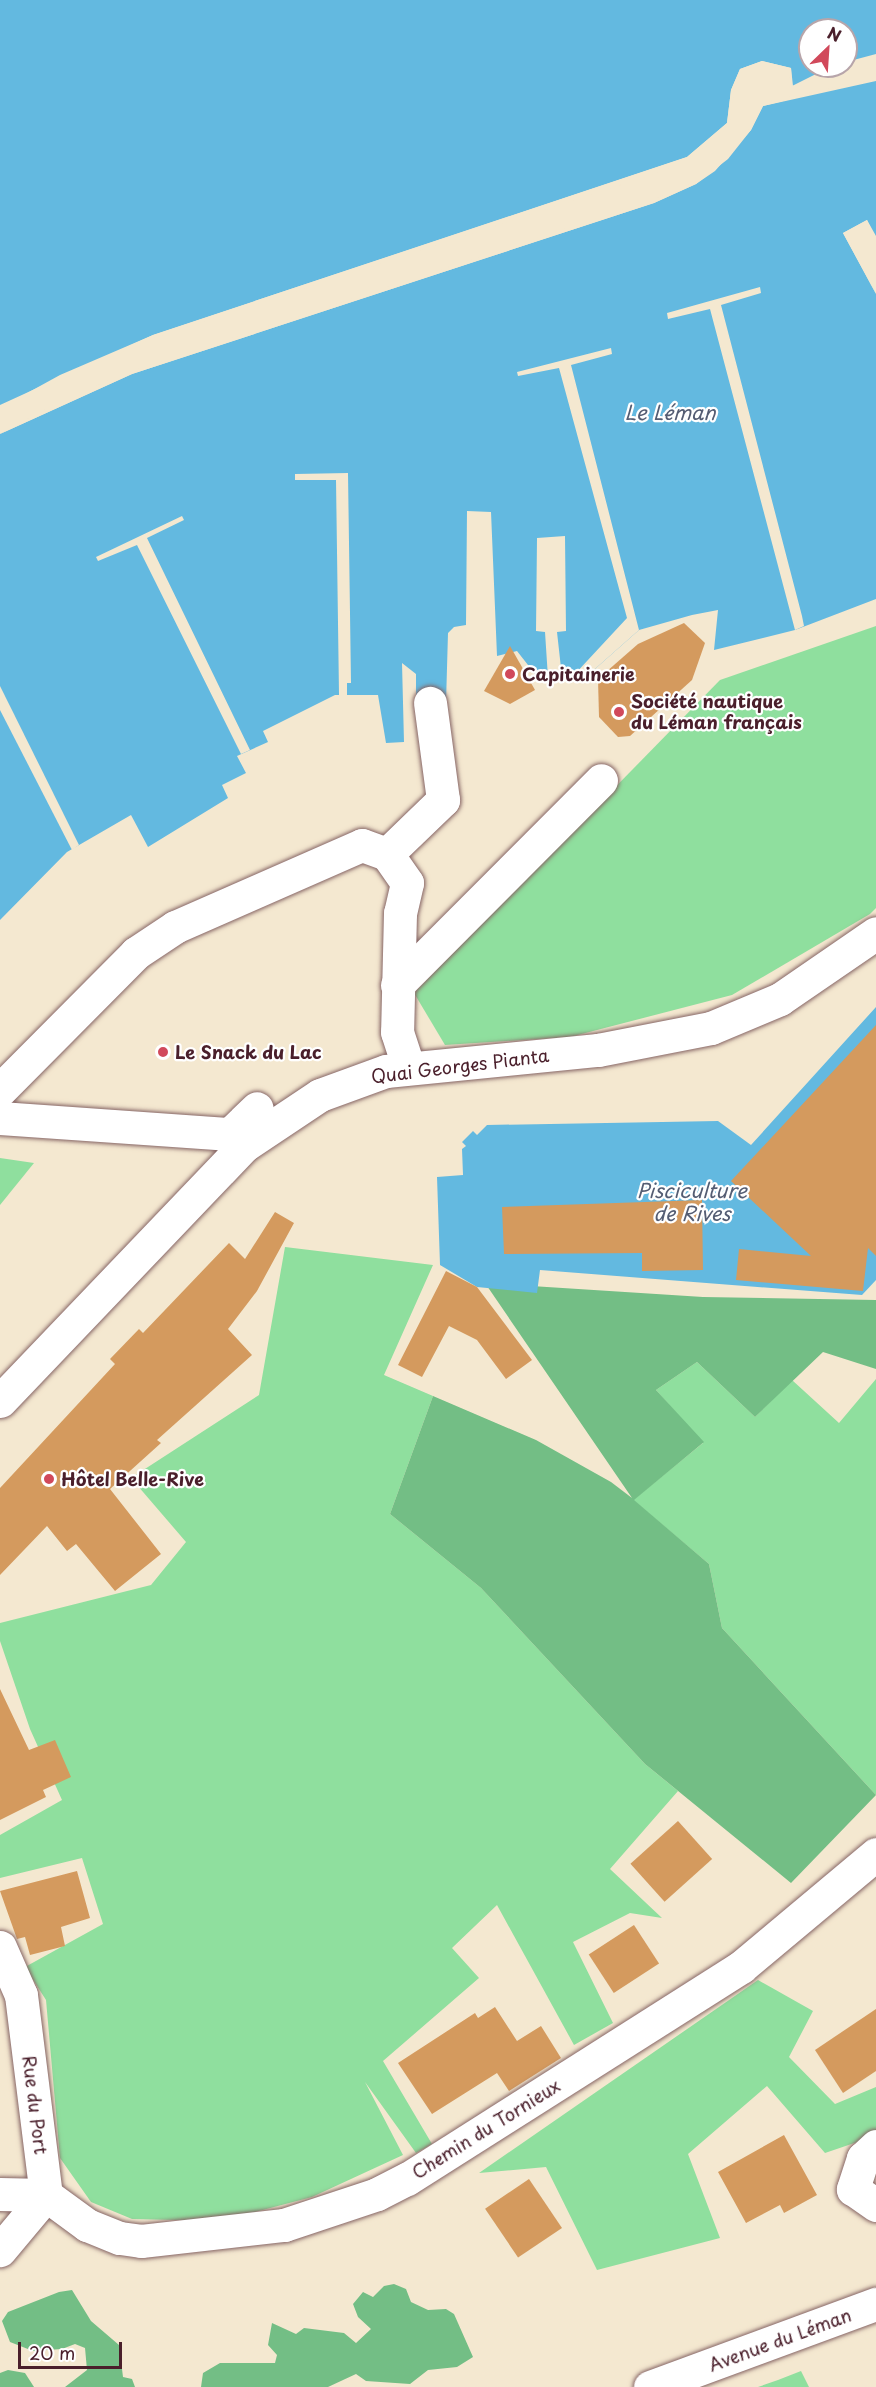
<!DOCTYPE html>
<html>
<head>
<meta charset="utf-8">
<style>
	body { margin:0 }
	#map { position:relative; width:876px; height:2387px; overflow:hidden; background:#f4e8d0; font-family:"Playpen Sans",sans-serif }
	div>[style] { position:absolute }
	.green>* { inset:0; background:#8fdf9e }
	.forest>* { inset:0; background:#73be85 }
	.water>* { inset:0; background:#63b9e0 }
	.pier>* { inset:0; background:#f4e8d0 }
	.building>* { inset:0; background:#d49a5e; transform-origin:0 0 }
	.roads { filter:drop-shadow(0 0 2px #866565) drop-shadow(0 0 2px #866565) }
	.minor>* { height:33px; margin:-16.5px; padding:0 16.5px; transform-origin:16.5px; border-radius:16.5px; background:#fff }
	.dots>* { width:16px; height:16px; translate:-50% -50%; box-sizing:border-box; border:3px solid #fff; border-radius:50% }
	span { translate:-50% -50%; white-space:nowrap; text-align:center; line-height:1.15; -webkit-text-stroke:4.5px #fff; paint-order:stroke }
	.poi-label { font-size:18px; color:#4a1f2b; font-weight:700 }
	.left { translate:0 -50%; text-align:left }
	.street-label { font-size:18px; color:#4a1f2b }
	.water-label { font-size:20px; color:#545d73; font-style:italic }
	.north { position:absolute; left:798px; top:18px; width:60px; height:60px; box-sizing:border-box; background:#fff; border:2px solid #b7a5aa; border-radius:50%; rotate:25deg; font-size:16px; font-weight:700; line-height:24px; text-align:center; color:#4a1f2b }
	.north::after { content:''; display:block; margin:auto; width:21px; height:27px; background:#d1495b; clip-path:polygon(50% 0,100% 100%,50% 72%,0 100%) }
	.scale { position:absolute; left:18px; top:2342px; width:104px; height:27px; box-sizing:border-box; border:3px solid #4a1f2b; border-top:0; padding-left:8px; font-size:18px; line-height:21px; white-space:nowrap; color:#4a1f2b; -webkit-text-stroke:4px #fff; paint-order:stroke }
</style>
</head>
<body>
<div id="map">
	<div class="green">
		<i style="clip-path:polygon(876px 626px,876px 908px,870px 914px,732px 995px,570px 1037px,445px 1045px,414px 993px,720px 680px)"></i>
		<i style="clip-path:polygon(0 1158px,34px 1163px,0 1205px)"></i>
		<i style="clip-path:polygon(285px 1247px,433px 1265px,384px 1375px,433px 1396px,390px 1514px,481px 1588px,645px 1764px,678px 1791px,610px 1869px,662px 1918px,630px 1913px,573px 1942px,613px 2023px,574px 2045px,497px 1905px,452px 1948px,479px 1978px,383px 2061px,432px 2144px,416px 2153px,365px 2082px,403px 2155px,312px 2197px,221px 2221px,132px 2219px,91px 2202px,60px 2158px,46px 2000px,25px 1967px,103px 1924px,82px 1858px,0 1878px,0 1835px,62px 1800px,30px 1729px,0 1641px,0 1623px,151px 1585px,186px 1542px,131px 1478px,259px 1395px)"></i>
		<i style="clip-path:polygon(697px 1362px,755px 1417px,792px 1380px,839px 1423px,876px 1379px,876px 1795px,722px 1628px,709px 1564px,633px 1500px,703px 1443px,656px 1390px)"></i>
		<i style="clip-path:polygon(758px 1980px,813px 2011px,789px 2057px,835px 2104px,876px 2087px,876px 2133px,872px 2137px,825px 2153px,767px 2086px,688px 2154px,720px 2238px,597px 2270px,546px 2167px,479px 2173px)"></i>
		<i style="clip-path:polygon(801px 2371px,809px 2387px,758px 2387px,778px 2380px)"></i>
	</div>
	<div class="forest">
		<i style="clip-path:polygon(485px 1283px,703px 1297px,876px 1300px,876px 1369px,823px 1352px,755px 1417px,697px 1362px,656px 1390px,704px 1442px,634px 1500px,709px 1564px,722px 1628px,876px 1795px,791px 1883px,645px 1764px,481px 1588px,390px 1514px,433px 1396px,536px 1440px,611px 1482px,632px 1498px)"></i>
		<i style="clip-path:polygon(394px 2284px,406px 2289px,411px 2302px,428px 2310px,446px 2309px,454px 2314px,473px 2357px,457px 2367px,428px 2370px,410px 2384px,366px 2381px,356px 2374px,328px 2387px,201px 2387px,203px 2373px,220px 2363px,275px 2363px,277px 2355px,268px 2345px,272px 2323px,296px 2334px,304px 2328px,344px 2333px,356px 2343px,371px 2329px,358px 2317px,353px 2304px,363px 2292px,373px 2297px,384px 2286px)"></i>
		<i style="clip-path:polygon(72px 2290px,91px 2321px,119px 2345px,123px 2377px,132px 2379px,135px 2387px,65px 2387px,87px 2370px,85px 2348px,75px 2344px,62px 2349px,33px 2351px,10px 2342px,2px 2321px,8px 2312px,59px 2292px)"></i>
		<i style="clip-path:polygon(8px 2370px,25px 2373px,34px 2387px,0 2387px,0 2373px)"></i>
	</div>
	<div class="water">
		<i style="clip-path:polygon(0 0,876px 0,876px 54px,846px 62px,846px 30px,810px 30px,810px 66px,832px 66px,792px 86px,791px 68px,762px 61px,740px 69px,731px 90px,727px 123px,687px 157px,153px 335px,0 405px)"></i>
		<i style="clip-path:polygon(876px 81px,876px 236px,867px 220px,843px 233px,876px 294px,876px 599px,795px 630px,714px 650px,718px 610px,692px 615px,639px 630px,587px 676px,539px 679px,517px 651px,497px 656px,491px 512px,467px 511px,466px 625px,454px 627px,448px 633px,446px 703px,416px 703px,416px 674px,402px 663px,404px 742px,386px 743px,378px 695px,335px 695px,263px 731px,268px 742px,237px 756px,246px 773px,222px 785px,228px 798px,148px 847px,131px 815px,67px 852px,0 920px,0 434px,132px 374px,654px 203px,696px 184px,728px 159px,751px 130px,763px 106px)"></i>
		<i style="clip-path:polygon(876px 1007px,876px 1280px,862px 1295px,540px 1270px,537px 1293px,477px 1287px,440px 1265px,437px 1177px,463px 1175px,462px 1149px,466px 1146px,462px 1142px,473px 1131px,477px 1135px,487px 1125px,718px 1121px,751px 1145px)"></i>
	</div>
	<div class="pier">
		<i style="clip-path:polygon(762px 61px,791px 68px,793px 86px,812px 79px,819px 70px,835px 66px,821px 72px,814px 82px,792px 89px,788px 70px,762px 64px,742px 71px,734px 91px,730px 124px,721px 135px,688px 160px,657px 173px,154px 338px,0 408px,60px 375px,153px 335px,687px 157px,727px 123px,731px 90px,740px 69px)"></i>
		<i style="clip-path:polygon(876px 78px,763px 106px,751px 130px,715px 171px,696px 184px,654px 203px,132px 374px,0 434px,64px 399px,131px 371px,653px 200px,694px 182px,713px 168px,749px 129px,762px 103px)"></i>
		<i style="clip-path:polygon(867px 220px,876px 239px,866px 224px,847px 234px,876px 294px,843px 233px)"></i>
		<i style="clip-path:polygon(760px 287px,761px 293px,721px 305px,802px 616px,804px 626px,795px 630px,710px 309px,668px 319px,667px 313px)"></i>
		<i style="clip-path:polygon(611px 348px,612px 354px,571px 365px,639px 630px,587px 676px,574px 675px,627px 618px,559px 368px,518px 376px,517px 372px)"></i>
		<i style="clip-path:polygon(348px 473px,351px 683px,347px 683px,347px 695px,339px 695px,336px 480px,295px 480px,295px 474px)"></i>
		<i style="clip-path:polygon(182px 516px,184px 520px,147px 538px,250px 750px,241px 754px,137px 545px,98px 561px,96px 557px)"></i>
		<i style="clip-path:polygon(565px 536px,566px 631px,557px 632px,562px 677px,548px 678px,545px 632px,536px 631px,537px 538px)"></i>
		<i style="clip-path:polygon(0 686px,79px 845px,72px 850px,0 710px)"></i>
	</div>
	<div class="building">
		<i style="clip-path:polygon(684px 623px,705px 643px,692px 680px,630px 736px,618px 737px,599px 717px,598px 679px,638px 644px)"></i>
		<i style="clip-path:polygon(510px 646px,535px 690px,510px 704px,484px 691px)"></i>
		<i style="clip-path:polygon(876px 1025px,876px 1256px,868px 1248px,863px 1291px,736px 1280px,739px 1249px,811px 1256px,731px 1181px)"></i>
		<i style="clip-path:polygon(702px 1200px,703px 1270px,642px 1271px,642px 1253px,504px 1254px,502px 1207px)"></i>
		<i style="clip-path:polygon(275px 1212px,294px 1223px,257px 1291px,228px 1329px,252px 1355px,157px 1440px,161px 1443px,110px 1489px,161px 1554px,115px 1591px,76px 1544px,67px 1551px,47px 1526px,0 1575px,0 1488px,115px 1364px,110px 1359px,139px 1329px,143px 1333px,229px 1243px,245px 1259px)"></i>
		<i style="clip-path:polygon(446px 1271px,477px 1287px,532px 1360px,506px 1379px,477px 1340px,449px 1326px,422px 1377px,398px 1365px)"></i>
		<i style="clip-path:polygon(0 1689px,29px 1750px,55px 1740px,71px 1777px,43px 1790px,46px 1797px,0 1820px)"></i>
		<i style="left:678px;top:1821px;width:51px;height:64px;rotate:48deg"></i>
		<i style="clip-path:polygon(77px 1871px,90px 1918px,61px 1927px,65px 1946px,30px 1955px,25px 1937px,17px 1939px,0 1891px)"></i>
		<i style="left:634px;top:1925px;width:46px;height:54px;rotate:57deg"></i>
		<i style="clip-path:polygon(495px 2007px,517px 2041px,541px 2026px,561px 2058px,509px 2091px,497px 2073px,432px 2114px,398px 2063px,475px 2013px,478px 2018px)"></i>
		<i style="clip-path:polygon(876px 2009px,876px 2071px,843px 2093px,815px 2050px)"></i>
		<i style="clip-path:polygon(784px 2135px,817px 2195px,784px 2213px,780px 2205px,746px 2223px,718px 2172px)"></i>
		<i style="left:529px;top:2179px;width:59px;height:53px;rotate:56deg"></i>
	</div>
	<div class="roads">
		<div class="minor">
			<i style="left:387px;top:854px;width:78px;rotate:-44deg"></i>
			<i style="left:443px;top:800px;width:98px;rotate:-97.6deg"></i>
			<i style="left:397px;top:985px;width:289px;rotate:-45.1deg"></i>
			<i style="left:0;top:1090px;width:193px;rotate:-45.2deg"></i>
			<i style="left:136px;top:953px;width:47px;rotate:-33.7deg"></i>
			<i style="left:175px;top:927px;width:204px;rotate:-23.7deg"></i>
			<i style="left:362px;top:845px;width:27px;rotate:20deg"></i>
			<i style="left:387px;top:854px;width:35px;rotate:55deg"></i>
			<i style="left:407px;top:883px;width:31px;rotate:103deg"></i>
			<i style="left:400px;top:913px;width:119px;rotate:91.4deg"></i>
			<i style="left:397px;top:1032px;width:38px;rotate:72deg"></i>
			<i style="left:0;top:1118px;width:231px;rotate:4deg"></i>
			<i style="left:230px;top:1134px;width:37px;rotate:-44deg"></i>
			<i style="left:0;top:1401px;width:354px;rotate:-46.3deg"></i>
			<i style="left:245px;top:1145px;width:90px;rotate:-33.7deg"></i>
			<i style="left:320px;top:1095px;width:70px;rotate:-20deg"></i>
			<i style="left:386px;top:1071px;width:213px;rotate:-5.7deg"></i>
			<i style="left:598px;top:1050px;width:115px;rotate:-11deg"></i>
			<i style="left:711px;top:1028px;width:75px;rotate:-22.8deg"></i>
			<i style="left:780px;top:999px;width:116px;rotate:-34.5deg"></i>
			<i style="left:0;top:1947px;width:52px;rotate:66.4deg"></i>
			<i style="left:21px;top:1995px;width:202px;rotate:82.9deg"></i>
			<i style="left:46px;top:2195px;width:72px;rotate:129.9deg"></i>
			<i style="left:876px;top:2146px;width:18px;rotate:137deg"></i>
			<i style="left:863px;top:2158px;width:33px;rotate:108deg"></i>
			<i style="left:853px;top:2189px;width:28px;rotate:35deg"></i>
			<i style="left:0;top:2194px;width:46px;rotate:1.2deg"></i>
			<i style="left:46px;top:2195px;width:51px;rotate:36.2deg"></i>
			<i style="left:87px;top:2225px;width:35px;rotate:22deg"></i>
			<i style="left:120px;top:2238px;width:21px;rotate:8deg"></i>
			<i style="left:141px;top:2241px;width:144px;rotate:-6.4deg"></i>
			<i style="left:284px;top:2225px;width:98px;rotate:-18.4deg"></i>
			<i style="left:377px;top:2194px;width:34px;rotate:-27deg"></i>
			<i style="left:407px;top:2179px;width:396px;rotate:-32.4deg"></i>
			<i style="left:741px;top:1967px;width:176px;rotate:-39.9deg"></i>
			<i style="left:650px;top:2387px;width:241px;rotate:-20.2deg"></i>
		</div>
	</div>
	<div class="dots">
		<i style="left:510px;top:674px;background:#d1495b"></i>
		<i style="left:619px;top:712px;background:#d1495b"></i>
		<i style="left:163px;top:1052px;background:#d1495b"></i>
		<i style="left:49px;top:1479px;background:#d1495b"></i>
	</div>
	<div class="poi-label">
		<span class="left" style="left:522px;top:674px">Capitainerie</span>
		<span class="left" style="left:631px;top:712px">Société nautique<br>du Léman français</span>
		<span class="left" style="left:175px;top:1052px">Le Snack du Lac</span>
		<span class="left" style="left:61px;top:1479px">Hôtel Belle-Rive</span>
	</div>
	<div class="street-label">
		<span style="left:460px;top:1066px;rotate:-7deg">Quai Georges Pianta</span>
		<span style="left:35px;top:2105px;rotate:83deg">Rue du Port</span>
		<span style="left:486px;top:2129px;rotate:-32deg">Chemin du Tornieux</span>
		<span style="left:780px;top:2340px;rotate:-20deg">Avenue du Léman</span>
	</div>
	<div class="water-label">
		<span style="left:670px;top:412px">Le Léman</span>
		<span style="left:692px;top:1202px">Pisciculture<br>de Rives</span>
	</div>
	<div class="north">N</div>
	<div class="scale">20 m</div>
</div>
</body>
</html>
